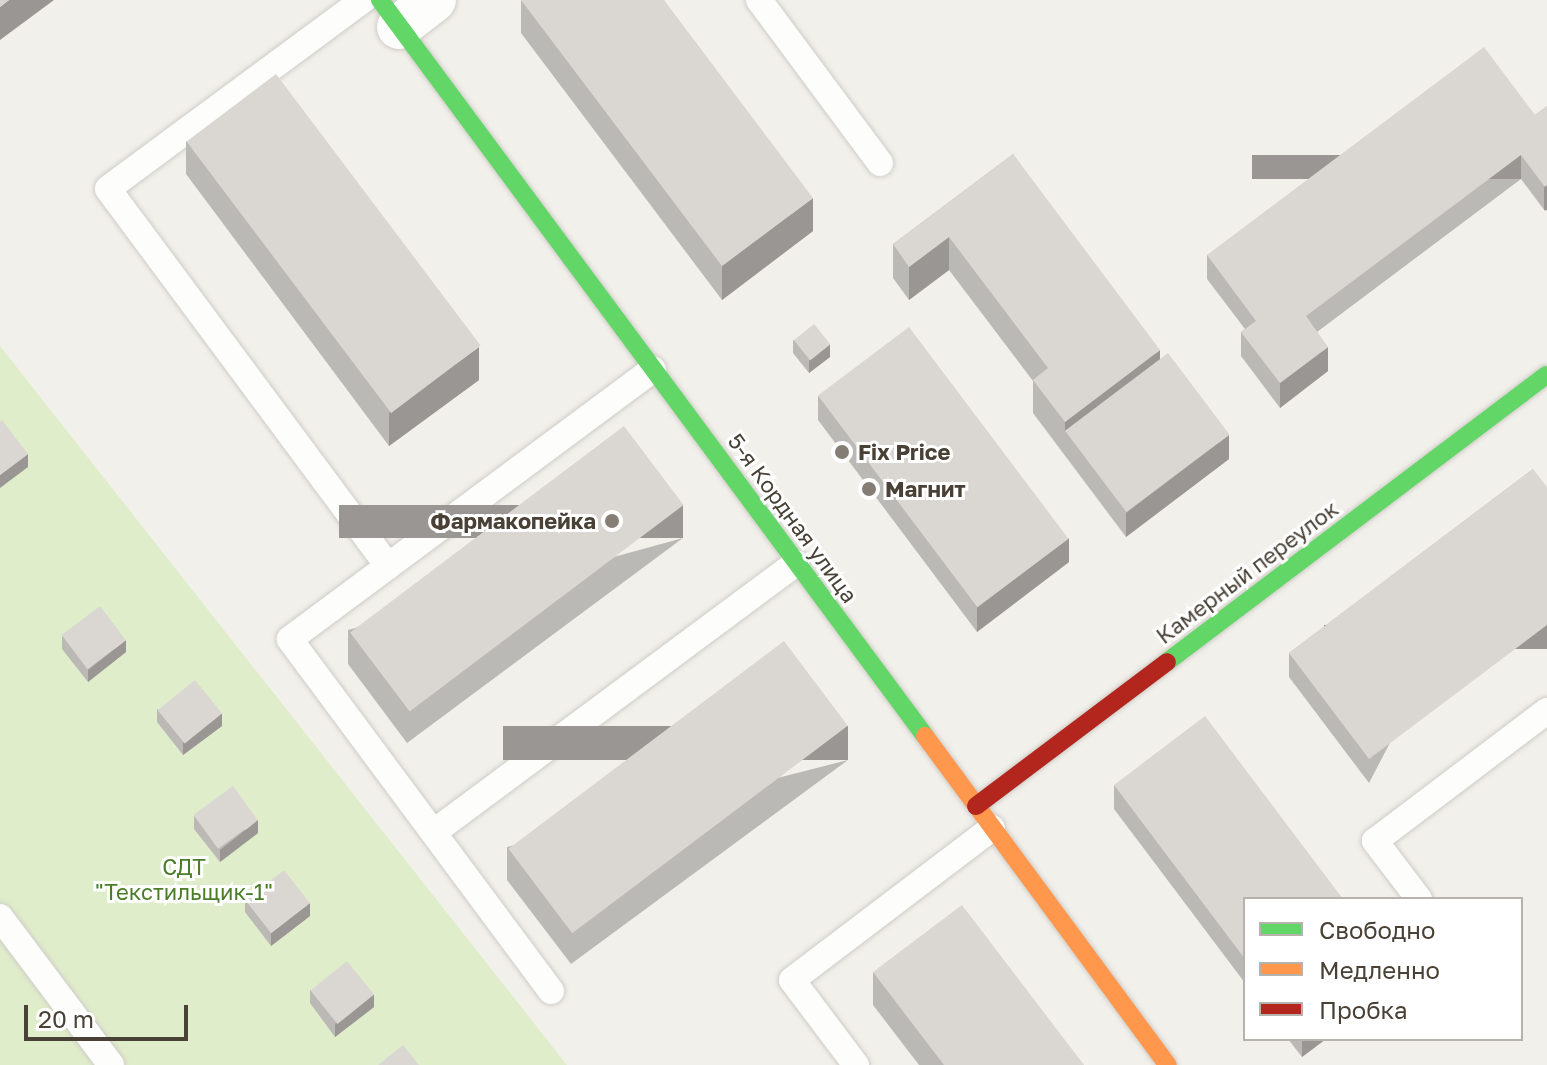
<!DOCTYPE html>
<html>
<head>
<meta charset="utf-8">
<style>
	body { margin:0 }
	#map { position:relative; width:1547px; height:1065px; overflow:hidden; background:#f2f0eb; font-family:"Golos Text",sans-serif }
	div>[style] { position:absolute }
	.green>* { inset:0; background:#e0edcb }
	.roads { filter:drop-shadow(0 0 2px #cfccc7) drop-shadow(0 0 2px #cfccc7) }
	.lane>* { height:26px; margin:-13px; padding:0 13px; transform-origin:13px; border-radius:13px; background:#fdfdfc }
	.street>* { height:44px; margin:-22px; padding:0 22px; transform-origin:22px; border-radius:22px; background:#fdfdfc }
	.fast>* { height:18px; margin:-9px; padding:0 9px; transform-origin:9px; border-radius:9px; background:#63d668 }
	.slow>* { height:18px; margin:-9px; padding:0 9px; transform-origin:9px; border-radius:9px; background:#ff974d }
	.jam>* { height:18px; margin:-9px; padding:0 9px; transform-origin:9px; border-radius:9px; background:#b3261e }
	.wall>* { inset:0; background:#bbb9b5 }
	.shaded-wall>* { inset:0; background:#999693; transform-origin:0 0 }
	.building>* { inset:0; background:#dad7d2; transform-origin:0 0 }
	.dots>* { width:22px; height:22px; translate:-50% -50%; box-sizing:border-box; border:4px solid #fff; border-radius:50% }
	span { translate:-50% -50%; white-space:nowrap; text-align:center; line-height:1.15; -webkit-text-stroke:6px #fff; paint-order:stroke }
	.poi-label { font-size:22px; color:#494136; font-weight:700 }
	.left { translate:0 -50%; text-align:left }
	.right { translate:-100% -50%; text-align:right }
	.street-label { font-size:22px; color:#494136 }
	.park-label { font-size:22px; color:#497d27 }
	.legend { position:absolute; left:1243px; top:897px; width:280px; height:144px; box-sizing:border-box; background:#fff; border:2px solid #b6b3af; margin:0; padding:10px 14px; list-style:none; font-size:24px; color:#494136 }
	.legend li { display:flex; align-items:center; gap:16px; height:40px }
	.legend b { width:40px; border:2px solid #b6b3af }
	.scale { position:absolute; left:24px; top:1005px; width:164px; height:36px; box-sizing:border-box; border:4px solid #494136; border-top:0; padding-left:10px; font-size:24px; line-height:28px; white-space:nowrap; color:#494136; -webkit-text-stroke:6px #fff; paint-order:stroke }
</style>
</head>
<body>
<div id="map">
	<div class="green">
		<i style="clip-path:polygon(0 346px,567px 1065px,0 1065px)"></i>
	</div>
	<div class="roads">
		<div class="lane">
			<i style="left:363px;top:0;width:317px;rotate:143.5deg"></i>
			<i style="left:108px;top:189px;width:470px;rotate:53.4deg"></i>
			<i style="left:759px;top:0;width:203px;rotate:53.4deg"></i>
			<i style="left:434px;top:832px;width:451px;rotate:-36.6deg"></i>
			<i style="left:1419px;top:899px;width:73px;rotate:-127.2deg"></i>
			<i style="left:1375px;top:841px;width:216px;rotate:-37.1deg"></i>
			<i style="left:0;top:917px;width:185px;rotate:53.1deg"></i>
			<i style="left:551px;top:991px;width:438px;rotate:-126.6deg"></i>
			<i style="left:290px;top:639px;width:452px;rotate:-36.6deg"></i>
			<i style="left:856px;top:1065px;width:106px;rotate:-127deg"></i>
			<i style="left:792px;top:980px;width:251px;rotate:-37.2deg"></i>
		</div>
		<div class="street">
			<i style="left:399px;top:27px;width:44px;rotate:-37.6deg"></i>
		</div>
		<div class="fast">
			<i style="left:380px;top:0;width:916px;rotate:53.48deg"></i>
			<i style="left:1167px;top:662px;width:476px;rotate:-37.1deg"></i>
		</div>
		<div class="slow">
			<i style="left:925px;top:736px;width:409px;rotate:53.6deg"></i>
		</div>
		<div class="jam">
			<i style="left:976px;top:806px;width:239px;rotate:-37deg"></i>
		</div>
	</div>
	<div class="wall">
		<i style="clip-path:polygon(521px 0,813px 231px,722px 300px,521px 33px)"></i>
		<i style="clip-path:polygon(1547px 106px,1547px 210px,1545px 211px,1521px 179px,1317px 332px,1328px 371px,1280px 408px,1241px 356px,1241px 332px,1245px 329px,1207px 279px,1207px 255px,1535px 115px)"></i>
		<i style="clip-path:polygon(186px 141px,479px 380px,389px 446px,186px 174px)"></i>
		<i style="clip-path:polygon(1013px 154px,1160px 359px,1229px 459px,1126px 537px,1033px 413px,1033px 381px,949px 270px,909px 300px,893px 278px,893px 244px)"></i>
		<i style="clip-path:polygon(793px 340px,830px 357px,809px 373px,793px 353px)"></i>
		<i style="clip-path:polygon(818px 396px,1069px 562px,977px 632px,818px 420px)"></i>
		<i style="clip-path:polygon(1533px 469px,1369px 783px,1289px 677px,1289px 653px)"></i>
		<i style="clip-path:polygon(683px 538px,407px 743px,348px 664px,348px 630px)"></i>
		<i style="clip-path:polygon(62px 636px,126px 652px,88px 682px,62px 649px)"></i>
		<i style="clip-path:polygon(157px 709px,222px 726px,183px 755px,157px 722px)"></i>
		<i style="clip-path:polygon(848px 760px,571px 964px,507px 880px,507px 847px)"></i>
		<i style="clip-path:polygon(1114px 785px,1245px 899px,1245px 983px,1114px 809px)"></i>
		<i style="clip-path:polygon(194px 816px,258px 833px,220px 862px,194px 829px)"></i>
		<i style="clip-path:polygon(245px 899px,310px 916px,271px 946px,245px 912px)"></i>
		<i style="clip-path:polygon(873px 972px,1084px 1065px,919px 1065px,873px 1005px)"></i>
		<i style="clip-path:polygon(310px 990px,374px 1007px,335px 1037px,310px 1003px)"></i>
		<i style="clip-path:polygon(1288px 1039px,1326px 1039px,1302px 1057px)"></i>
	</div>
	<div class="shaded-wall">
		<i style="clip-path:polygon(9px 0,54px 0,0 40px,0 7px)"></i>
		<i style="left:1521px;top:155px;width:24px;height:269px;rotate:90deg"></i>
		<i style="left:1547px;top:185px;width:25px;height:3px;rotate:90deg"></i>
		<i style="clip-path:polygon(813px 198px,813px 231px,722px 300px,722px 266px)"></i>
		<i style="clip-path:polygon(949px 237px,949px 270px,909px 300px,909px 267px)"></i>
		<i style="clip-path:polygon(830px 344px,830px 357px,809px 373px,809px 360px)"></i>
		<i style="clip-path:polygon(479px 347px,479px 380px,389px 446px,389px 413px)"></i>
		<i style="clip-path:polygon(1328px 347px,1328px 371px,1280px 408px,1280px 383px)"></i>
		<i style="clip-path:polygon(1160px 350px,1160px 383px,1065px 431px,1065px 422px)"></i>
		<i style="clip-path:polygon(1229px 435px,1229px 459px,1126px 537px,1126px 513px)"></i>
		<i style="clip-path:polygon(28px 454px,28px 467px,0 488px,0 475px)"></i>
		<i style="left:683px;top:505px;width:33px;height:344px;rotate:90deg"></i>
		<i style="clip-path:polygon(1069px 538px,1069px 562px,977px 632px,977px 607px)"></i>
		<i style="left:1547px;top:625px;width:24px;height:223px;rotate:90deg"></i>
		<i style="clip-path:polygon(126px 640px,126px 652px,88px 682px,88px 670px)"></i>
		<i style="clip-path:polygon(222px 713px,222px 726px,183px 755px,183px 743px)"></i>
		<i style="left:848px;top:726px;width:34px;height:345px;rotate:90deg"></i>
		<i style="clip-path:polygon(258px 820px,258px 833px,220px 862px,220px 850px)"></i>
		<i style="clip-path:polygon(310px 903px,310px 916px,271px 946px,271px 933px)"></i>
		<i style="clip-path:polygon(374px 994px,374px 1007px,335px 1037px,335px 1024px)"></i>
		<i style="clip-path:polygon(1302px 1039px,1326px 1039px,1302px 1057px)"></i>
	</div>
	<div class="building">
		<i style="clip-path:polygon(0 0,9px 0,0 7px)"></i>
		<i style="clip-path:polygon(521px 0,664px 0,813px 198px,722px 266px)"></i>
		<i style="clip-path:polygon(1484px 47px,1535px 115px,1547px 106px,1547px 185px,1545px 187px,1521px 155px,1306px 316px,1328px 347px,1280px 383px,1241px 332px,1256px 321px,1207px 255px)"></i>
		<i style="left:276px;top:74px;width:340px;height:112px;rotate:53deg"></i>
		<i style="clip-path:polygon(1013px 154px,1160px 350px,1065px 422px,1033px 380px,1048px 368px,949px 237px,909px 267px,893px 244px)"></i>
		<i style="left:814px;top:324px;width:26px;height:26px;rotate:51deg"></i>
		<i style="left:909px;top:327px;width:265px;height:114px;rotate:53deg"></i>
		<i style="left:1168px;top:353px;width:102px;height:129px;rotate:53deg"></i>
		<i style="clip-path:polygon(2px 420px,28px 454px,0 475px,0 422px)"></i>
		<i style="left:624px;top:426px;width:99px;height:343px;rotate:53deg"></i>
		<i style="clip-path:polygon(1533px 469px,1547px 487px,1547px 625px,1369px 759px,1289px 653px)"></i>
		<i style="left:100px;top:606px;width:43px;height:48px;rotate:53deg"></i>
		<i style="left:784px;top:641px;width:106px;height:345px;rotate:53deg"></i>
		<i style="left:195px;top:680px;width:43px;height:48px;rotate:51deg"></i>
		<i style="clip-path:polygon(1205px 716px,1343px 899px,1245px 899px,1245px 959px,1114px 785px)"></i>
		<i style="left:233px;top:786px;width:42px;height:49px;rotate:54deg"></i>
		<i style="left:284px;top:870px;width:42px;height:49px;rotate:52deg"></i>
		<i style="clip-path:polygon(962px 905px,1084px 1065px,944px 1065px,873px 972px)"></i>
		<i style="left:347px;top:961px;width:43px;height:47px;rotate:51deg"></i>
		<i style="clip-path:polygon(403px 1045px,419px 1065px,378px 1065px)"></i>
	</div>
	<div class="dots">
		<i style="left:842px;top:452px;background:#847e75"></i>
		<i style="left:869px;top:489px;background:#847e75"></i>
		<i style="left:612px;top:521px;background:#847e75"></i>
	</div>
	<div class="poi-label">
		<span class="left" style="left:858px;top:452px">Fix Price</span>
		<span class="left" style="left:885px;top:489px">Магнит</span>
		<span class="right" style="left:596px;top:521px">Фармакопейка</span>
	</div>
	<div class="street-label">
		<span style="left:793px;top:518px;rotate:54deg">5-я Кордная улица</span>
		<span style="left:1247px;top:572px;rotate:-37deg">Камерный переулок</span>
	</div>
	<div class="park-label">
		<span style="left:184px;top:879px">СДТ<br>"Текстильщик-1"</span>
	</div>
	<ul class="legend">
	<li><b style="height:10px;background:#63d668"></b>Свободно</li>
	<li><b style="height:10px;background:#ff974d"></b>Медленно</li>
	<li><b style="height:10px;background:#b3261e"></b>Пробка</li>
	</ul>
	<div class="scale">20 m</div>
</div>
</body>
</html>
